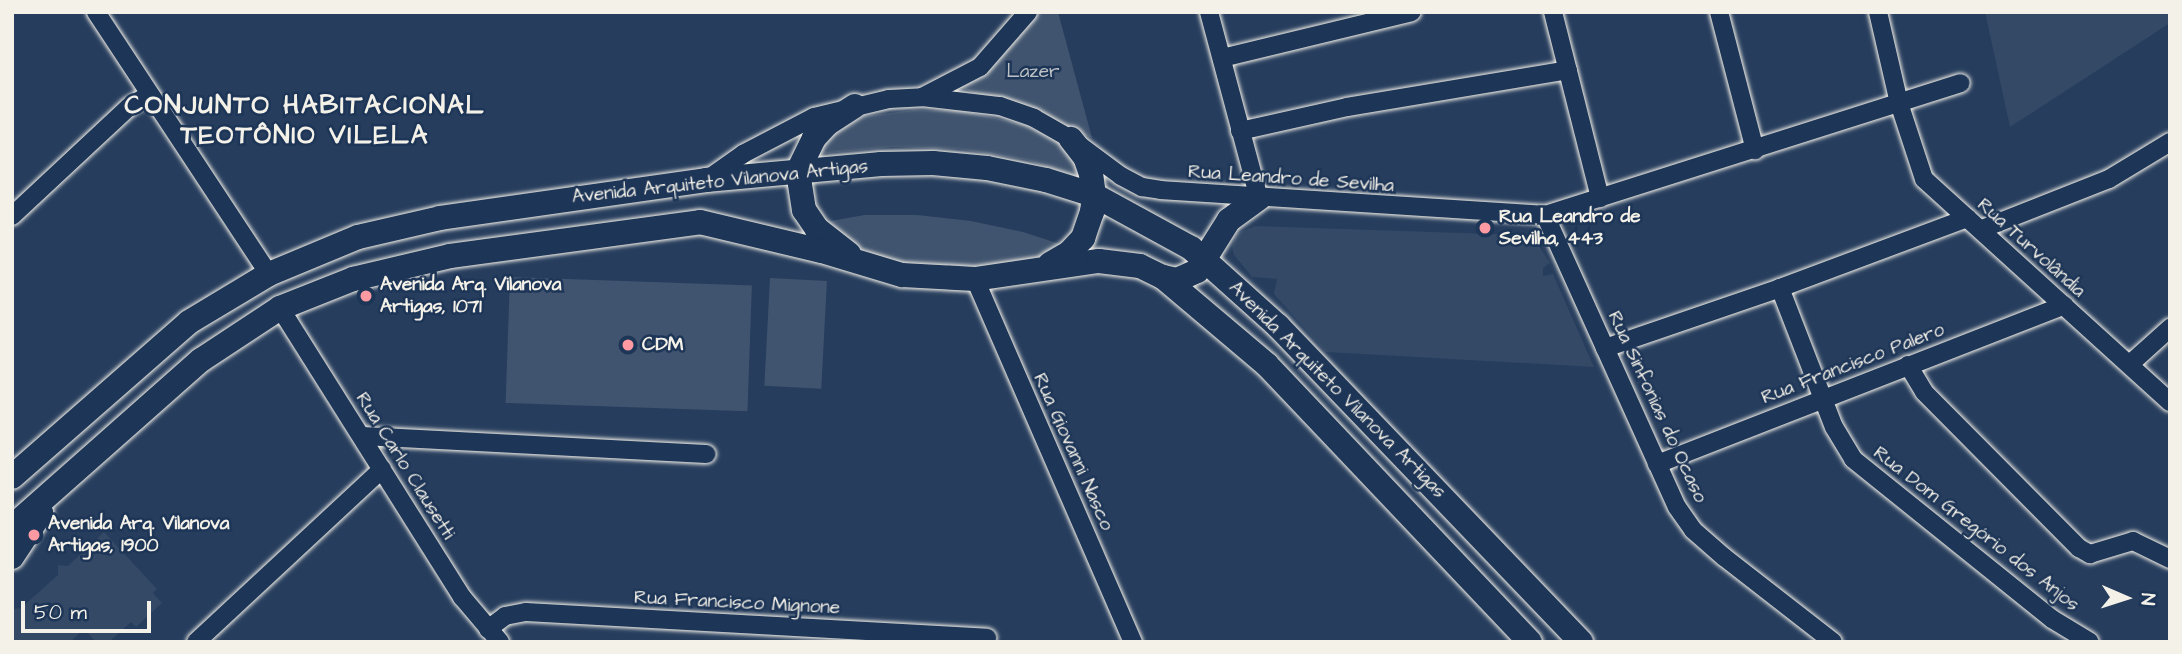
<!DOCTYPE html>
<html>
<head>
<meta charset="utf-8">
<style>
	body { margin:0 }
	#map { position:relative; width:2182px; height:654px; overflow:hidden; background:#263d5d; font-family:"Architects Daughter",sans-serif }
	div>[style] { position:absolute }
	.built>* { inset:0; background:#334966 }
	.green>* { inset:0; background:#40546f; transform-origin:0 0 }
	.roads { filter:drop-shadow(0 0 2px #f4f1e8) drop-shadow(0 0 2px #f4f1e8) }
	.minor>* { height:18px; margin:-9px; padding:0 9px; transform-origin:9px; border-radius:9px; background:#1d3557 }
	.secondary>* { height:24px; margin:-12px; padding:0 12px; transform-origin:12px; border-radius:12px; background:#1d3557 }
	.dots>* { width:19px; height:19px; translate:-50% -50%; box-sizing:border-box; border:4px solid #1d3557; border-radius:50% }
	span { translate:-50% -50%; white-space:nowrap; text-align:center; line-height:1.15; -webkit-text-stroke:5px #1d3557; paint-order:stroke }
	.park-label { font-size:19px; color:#bec2c4 }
	.street-label { font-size:19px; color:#f4f1e8 }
	.poi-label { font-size:19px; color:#f4f1e8; font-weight:700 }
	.left { translate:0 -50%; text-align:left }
	.district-label { font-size:26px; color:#f4f1e8; font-weight:700; letter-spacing:2px }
	.frame { position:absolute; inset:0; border:14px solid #f4f1e8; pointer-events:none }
	.north { position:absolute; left:2091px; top:563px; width:70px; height:70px; -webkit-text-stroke:5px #1d3557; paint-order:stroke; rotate:93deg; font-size:19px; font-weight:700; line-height:28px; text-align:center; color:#f4f1e8 }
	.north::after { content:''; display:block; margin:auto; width:24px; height:32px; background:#f4f1e8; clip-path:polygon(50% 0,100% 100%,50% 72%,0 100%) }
	.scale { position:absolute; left:21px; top:601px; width:130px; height:32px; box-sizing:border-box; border:4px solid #f4f1e8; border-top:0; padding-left:9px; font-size:21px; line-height:24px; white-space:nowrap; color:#f4f1e8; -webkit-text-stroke:5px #1d3557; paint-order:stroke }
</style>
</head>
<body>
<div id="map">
	<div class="built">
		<i style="clip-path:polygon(1985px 12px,2170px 12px,2170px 23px,2010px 127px)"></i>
		<i style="clip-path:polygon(1255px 226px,1522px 235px,1537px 243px,1550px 263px,1543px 268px,1543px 276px,1553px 274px,1594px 367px,1326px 352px,1274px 294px,1277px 279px,1252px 277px,1234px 255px,1232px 247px,1236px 234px)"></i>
		<i style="clip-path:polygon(104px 532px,157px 589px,153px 593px,162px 603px,136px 627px,131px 622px,109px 642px,96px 642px,84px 629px,70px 642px,14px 642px,12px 609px,21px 608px,58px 575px,58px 565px,68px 566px)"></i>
	</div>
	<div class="green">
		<i style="clip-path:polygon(1035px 12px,1058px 12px,1092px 138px,959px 87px)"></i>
		<i style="clip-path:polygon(914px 110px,962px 111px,1023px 124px,1056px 140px,1073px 157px,1083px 179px,1027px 160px,959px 149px,893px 147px,817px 154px,839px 129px,865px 116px)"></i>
		<i style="clip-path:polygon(864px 215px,917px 215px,971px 221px,1023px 232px,1060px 244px,1050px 253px,1018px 263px,975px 270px,925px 267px,884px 258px,846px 242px,820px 223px)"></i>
		<i style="left:510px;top:277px;width:242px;height:126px;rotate:2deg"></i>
		<i style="left:770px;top:278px;width:57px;height:108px;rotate:3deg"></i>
	</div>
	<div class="roads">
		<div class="minor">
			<i style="left:96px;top:12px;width:314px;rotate:56.6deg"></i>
			<i style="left:1209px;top:12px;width:193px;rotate:75deg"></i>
			<i style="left:1553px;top:12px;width:192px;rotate:75.8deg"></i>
			<i style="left:1719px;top:12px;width:143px;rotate:75.4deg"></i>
			<i style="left:1878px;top:12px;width:93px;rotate:77deg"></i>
			<i style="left:1899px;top:103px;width:80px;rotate:71.8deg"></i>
			<i style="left:1924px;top:179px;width:332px;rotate:42.2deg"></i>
			<i style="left:1222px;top:58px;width:195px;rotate:-13.6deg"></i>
			<i style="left:924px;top:96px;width:63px;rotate:-27.4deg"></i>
			<i style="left:980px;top:67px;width:73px;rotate:-48.9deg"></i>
			<i style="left:1240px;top:131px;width:110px;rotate:-12.6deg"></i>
			<i style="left:1347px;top:107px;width:224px;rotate:-9.5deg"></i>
			<i style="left:709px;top:178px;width:42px;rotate:-35.2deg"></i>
			<i style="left:743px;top:154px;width:80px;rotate:-27.5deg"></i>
			<i style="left:814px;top:117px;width:77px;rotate:-13.5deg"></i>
			<i style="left:889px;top:99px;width:33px;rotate:-3deg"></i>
			<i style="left:922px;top:97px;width:79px;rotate:6.6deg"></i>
			<i style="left:1000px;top:106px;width:36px;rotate:19deg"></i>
			<i style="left:1034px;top:118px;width:43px;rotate:29.6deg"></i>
			<i style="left:1071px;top:139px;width:62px;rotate:36.5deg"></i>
			<i style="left:1121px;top:176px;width:24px;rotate:28deg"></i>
			<i style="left:1142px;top:187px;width:19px;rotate:9deg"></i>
			<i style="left:1161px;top:190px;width:385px;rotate:3.7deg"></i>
			<i style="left:1545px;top:215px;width:436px;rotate:-17.6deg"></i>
			<i style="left:1545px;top:215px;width:320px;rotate:65.7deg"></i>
			<i style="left:1677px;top:507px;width:28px;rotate:55deg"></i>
			<i style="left:1693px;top:530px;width:41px;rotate:41.1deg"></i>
			<i style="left:1724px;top:557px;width:138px;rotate:37.9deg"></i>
			<i style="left:12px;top:216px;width:160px;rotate:-43deg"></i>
			<i style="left:129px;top:107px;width:22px;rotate:-32deg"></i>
			<i style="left:1982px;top:229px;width:136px;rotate:-21.5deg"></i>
			<i style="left:2109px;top:179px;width:71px;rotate:-31.2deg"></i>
			<i style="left:975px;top:279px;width:396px;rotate:66.5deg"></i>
			<i style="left:1780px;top:288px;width:149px;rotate:68.8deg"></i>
			<i style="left:1834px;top:427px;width:37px;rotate:59deg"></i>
			<i style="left:1853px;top:459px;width:255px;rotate:38.8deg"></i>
			<i style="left:2052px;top:619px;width:44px;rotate:31.2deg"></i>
			<i style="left:280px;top:308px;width:342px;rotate:57.8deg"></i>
			<i style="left:462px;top:597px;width:59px;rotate:49.8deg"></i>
			<i style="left:1605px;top:348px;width:185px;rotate:-18.9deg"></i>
			<i style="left:1780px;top:288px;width:200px;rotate:-20.5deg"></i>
			<i style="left:2130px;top:364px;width:54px;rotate:-42deg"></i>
			<i style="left:1908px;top:365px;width:31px;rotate:59deg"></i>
			<i style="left:1924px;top:392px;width:220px;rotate:45.2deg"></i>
			<i style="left:2079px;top:548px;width:13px;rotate:29deg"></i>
			<i style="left:2090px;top:554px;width:45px;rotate:-16.8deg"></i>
			<i style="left:2133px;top:541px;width:41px;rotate:25.9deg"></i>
			<i style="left:362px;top:436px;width:345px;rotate:3deg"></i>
			<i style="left:1657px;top:464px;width:437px;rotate:-21.3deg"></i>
			<i style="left:488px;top:629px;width:21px;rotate:-37deg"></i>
			<i style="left:505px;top:616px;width:21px;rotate:-11deg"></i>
			<i style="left:526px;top:612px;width:462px;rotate:3.2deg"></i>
			<i style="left:196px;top:642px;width:254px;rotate:-42.9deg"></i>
		</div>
		<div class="secondary">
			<i style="left:849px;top:254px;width:41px;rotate:-142deg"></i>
			<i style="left:817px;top:229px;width:23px;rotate:-124deg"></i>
			<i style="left:804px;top:210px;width:39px;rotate:-99deg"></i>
			<i style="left:798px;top:171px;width:37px;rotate:-64deg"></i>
			<i style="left:814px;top:138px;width:19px;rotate:-47deg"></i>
			<i style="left:827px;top:124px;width:33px;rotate:-33deg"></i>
			<i style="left:1050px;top:264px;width:22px;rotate:-30deg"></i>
			<i style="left:1069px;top:253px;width:21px;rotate:-47deg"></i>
			<i style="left:1083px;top:238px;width:28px;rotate:-71deg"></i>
			<i style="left:1092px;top:212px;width:17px;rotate:-83deg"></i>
			<i style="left:1094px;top:195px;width:21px;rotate:-98deg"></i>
			<i style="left:1091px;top:174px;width:18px;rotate:-109deg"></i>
			<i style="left:1085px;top:157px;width:23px;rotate:-128deg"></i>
			<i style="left:1163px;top:277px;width:14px;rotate:12deg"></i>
			<i style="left:1177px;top:280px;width:22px;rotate:-24deg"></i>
			<i style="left:1197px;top:271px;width:60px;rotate:-57.9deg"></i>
			<i style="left:1229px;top:220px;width:37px;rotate:-36deg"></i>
			<i style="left:12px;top:477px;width:235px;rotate:-41.2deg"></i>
			<i style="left:189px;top:322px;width:93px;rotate:-31deg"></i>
			<i style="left:269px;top:274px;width:96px;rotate:-22.6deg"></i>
			<i style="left:358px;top:237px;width:84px;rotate:-13deg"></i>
			<i style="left:440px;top:218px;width:269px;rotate:-8.1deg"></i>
			<i style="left:706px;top:180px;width:176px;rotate:-5.2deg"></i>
			<i style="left:881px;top:164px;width:52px;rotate:-1.1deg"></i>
			<i style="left:933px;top:163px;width:54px;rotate:5.3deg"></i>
			<i style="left:987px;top:168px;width:60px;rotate:11.5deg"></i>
			<i style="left:1046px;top:180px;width:50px;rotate:17.4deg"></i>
			<i style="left:1094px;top:195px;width:111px;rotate:28.7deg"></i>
			<i style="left:1191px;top:248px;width:117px;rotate:41.9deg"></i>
			<i style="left:1278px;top:326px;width:438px;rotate:46.2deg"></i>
			<i style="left:12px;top:527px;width:252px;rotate:-41.5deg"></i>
			<i style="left:201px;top:360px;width:95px;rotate:-33.4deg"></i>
			<i style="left:280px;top:308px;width:79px;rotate:-21.7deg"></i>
			<i style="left:353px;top:279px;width:100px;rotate:-13.3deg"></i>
			<i style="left:450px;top:256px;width:252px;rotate:-7.7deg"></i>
			<i style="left:700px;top:222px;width:125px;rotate:13.4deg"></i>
			<i style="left:822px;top:251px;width:84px;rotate:16.7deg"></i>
			<i style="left:902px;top:275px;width:73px;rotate:3.1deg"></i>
			<i style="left:975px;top:279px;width:125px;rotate:-8.3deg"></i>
			<i style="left:1099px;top:261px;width:41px;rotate:7deg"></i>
			<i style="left:1140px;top:266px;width:25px;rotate:26deg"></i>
			<i style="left:1163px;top:277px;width:136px;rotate:40.2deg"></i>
			<i style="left:1267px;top:365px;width:382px;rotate:46.5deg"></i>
			<i style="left:12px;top:557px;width:53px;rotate:-56.6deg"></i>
		</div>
	</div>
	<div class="dots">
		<i style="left:1485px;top:228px;background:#ff9aa2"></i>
		<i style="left:366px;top:296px;background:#ff9aa2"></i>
		<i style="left:628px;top:345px;background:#ff9aa2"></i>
		<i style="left:34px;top:535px;background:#ff9aa2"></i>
	</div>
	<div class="park-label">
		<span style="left:1033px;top:72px">Lazer</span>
	</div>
	<div class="street-label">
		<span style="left:1291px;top:179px;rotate:4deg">Rua Leandro de Sevilha</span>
		<span style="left:720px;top:182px;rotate:-6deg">Avenida Arquiteto Vilanova Artigas</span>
		<span style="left:2031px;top:248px;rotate:42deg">Rua Turvolândia</span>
		<span style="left:1853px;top:364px;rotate:-21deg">Rua Francisco Palero</span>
		<span style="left:1337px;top:390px;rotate:45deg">Avenida Arquiteto Vilanova Artigas</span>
		<span style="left:1657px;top:407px;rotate:65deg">Rua Sinfonias do Ocaso</span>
		<span style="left:1073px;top:452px;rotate:66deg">Rua Giovanni Nasco</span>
		<span style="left:405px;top:466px;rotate:58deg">Rua Carlo Clausetti</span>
		<span style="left:1976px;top:529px;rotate:38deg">Rua Dom Gregório dos Anjos</span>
		<span style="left:737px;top:603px;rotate:3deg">Rua Francisco Mignone</span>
	</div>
	<div class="poi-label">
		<span class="left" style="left:1499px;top:228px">Rua Leandro de<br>Sevilha, 443</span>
		<span class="left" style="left:380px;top:296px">Avenida Arq. Vilanova<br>Artigas, 1071</span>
		<span class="left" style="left:642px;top:345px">CDM</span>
		<span class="left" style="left:48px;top:535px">Avenida Arq. Vilanova<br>Artigas, 1900</span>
	</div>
	<div class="district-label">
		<span style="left:305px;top:121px">CONJUNTO HABITACIONAL<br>TEOTÔNIO VILELA</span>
	</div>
	<div class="frame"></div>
	<div class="north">N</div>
	<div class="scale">50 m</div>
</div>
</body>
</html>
